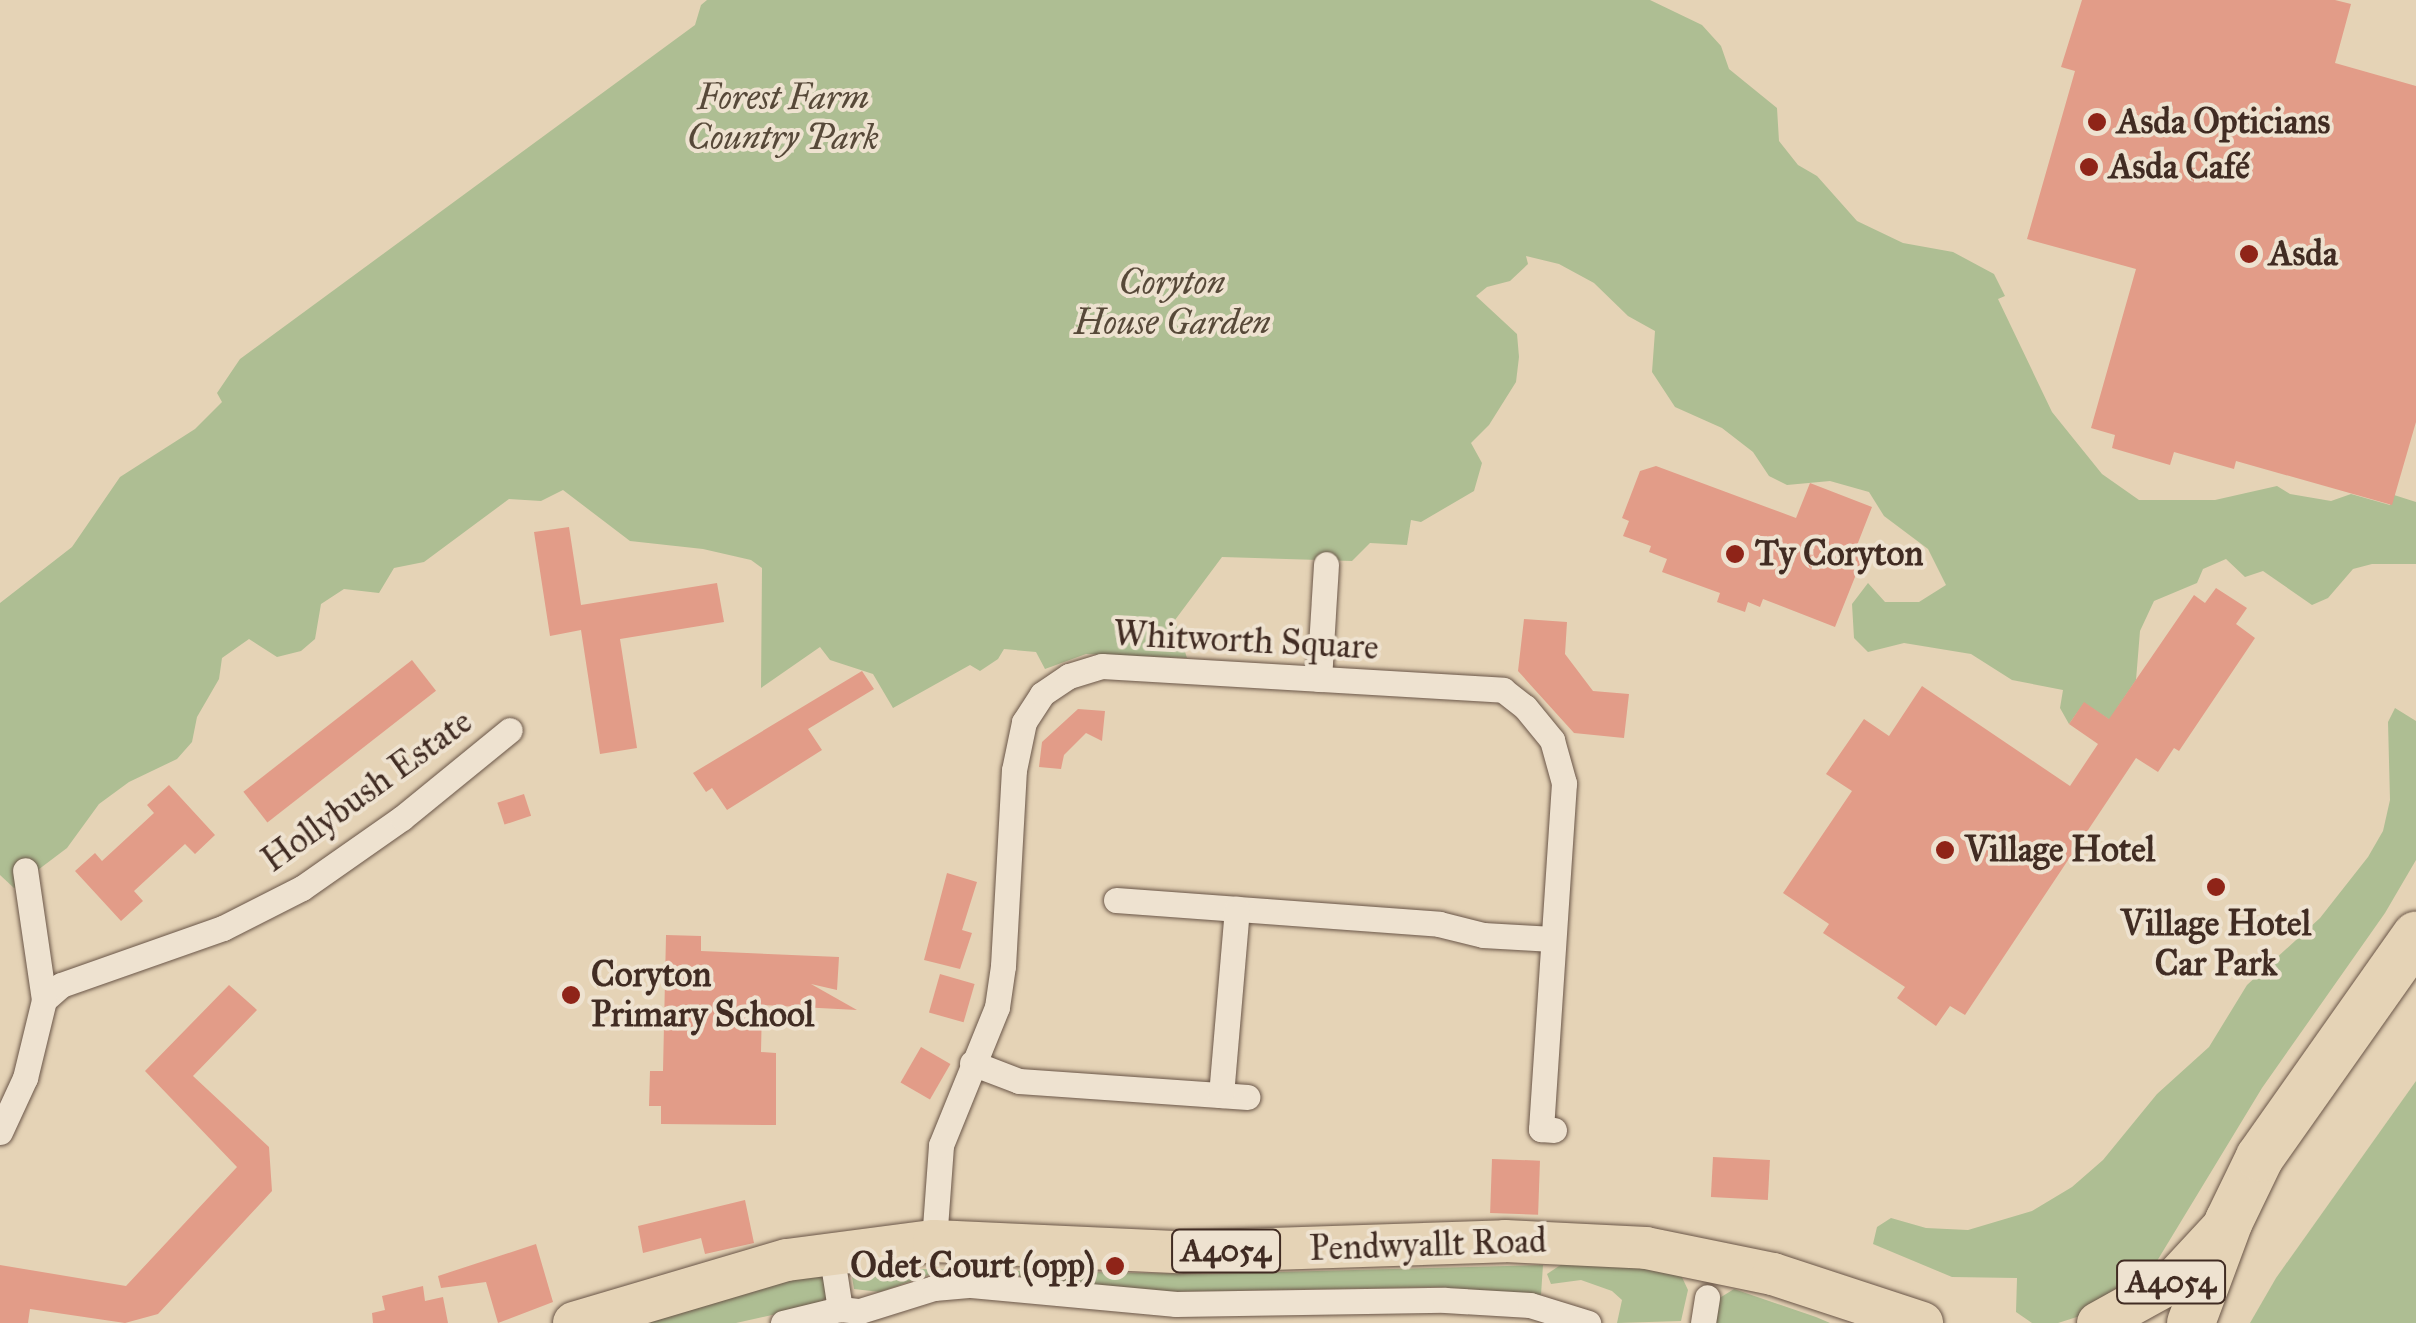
<!DOCTYPE html>
<html>
<head>
<meta charset="utf-8">
<style>
	body { margin:0 }
	#map { position:relative; width:2416px; height:1323px; overflow:hidden; background:#e5d3b6; font-family:"IM FELL Great Primer",serif }
	div>[style] { position:absolute }
	.green>* { inset:0; background:#aebe93 }
	.building>* { inset:0; background:#e29c88; transform-origin:0 0 }
	.roads { filter:drop-shadow(0 0 2px #6a5648) drop-shadow(0 0 2px #6a5648) }
	.street>* { height:25px; margin:-12.5px; padding:0 12.5px; transform-origin:12.5px; border-radius:12.5px; background:#eee2d0 }
	.primary>* { height:42px; margin:-21px; padding:0 21px; transform-origin:21px; border-radius:21px; background:#e5d3b6 }
	.highway>* { height:48px; margin:-24px; padding:0 24px; transform-origin:24px; border-radius:24px; background:#e5d3b6 }
	.dots>* { width:28px; height:28px; translate:-50% -50%; box-sizing:border-box; border:5px solid #eee2d0; border-radius:50% }
	span { translate:-50% -50%; white-space:nowrap; text-align:center; line-height:1.15; -webkit-text-stroke:8px #eee2d0; paint-order:stroke }
	.shield-label span { padding:2px 8px; background:#eee2d0; border:2px solid; border-radius:8px; -webkit-text-stroke-width:0 }
	.shield-label { font-size:32px; color:#412c23; font-weight:700 }
	.park-label { font-size:35px; color:#574939; font-style:italic }
	.poi-label { font-size:35px; color:#412c23; font-weight:700 }
	.left { translate:0 -50%; text-align:left }
	.right { translate:-100% -50%; text-align:right }
	.street-label { font-size:35px; color:#412c23 }
</style>
</head>
<body>
<div id="map">
	<div class="green">
		<i style="clip-path:polygon(707px 0,1650px 0,1702px 25px,1721px 46px,1729px 69px,1777px 108px,1779px 141px,1798px 165px,1817px 176px,1857px 221px,1903px 243px,1953px 252px,1994px 274px,2005px 296px,1998px 299px,2052px 412px,2102px 474px,2139px 500px,2215px 500px,2277px 486px,2290px 494px,2331px 501px,2351px 494px,2390px 505px,2394px 495px,2416px 502px,2416px 564px,2372px 564px,2353px 569px,2328px 598px,2312px 605px,2263px 571px,2245px 577px,2226px 559px,2203px 569px,2197px 583px,2154px 601px,2140px 631px,2136px 680px,2117px 708px,2133px 735px,2084px 703px,2069px 724px,2060px 708px,2063px 690px,2012px 680px,1971px 654px,1904px 643px,1868px 652px,1854px 638px,1852px 604px,1868px 583px,1885px 602px,1919px 602px,1946px 585px,1928px 549px,1884px 516px,1869px 492px,1830px 481px,1787px 485px,1769px 476px,1753px 452px,1722px 428px,1675px 407px,1652px 372px,1655px 331px,1628px 316px,1594px 283px,1559px 264px,1526px 256px,1528px 264px,1510px 281px,1487px 287px,1476px 296px,1517px 334px,1519px 357px,1516px 382px,1489px 425px,1471px 443px,1482px 463px,1474px 491px,1421px 522px,1411px 520px,1407px 545px,1370px 543px,1352px 561px,1222px 557px,1175px 620px,1187px 658px,1086px 654px,1045px 669px,1036px 652px,1004px 649px,998px 659px,980px 671px,970px 665px,893px 708px,873px 674px,830px 660px,820px 647px,761px 688px,762px 568px,751px 560px,703px 549px,630px 541px,563px 490px,541px 501px,509px 499px,424px 562px,394px 568px,379px 593px,344px 589px,321px 604px,315px 639px,301px 651px,277px 657px,249px 639px,222px 658px,219px 679px,197px 717px,192px 742px,177px 759px,129px 782px,99px 804px,67px 848px,14px 888px,0 875px,0 603px,72px 547px,120px 477px,195px 429px,222px 402px,217px 393px,240px 359px,695px 25px,701px 5px)"></i>
		<i style="clip-path:polygon(2395px 708px,2416px 721px,2416px 860px,2385px 913px,2262px 1088px,2157px 1261px,2112px 1298px,2080px 1316px,2058px 1323px,2032px 1323px,2016px 1312px,2017px 1278px,1952px 1277px,1873px 1244px,1877px 1227px,1891px 1218px,1926px 1228px,1968px 1230px,2032px 1211px,2072px 1187px,2103px 1160px,2157px 1094px,2209px 1047px,2247px 985px,2320px 918px,2368px 857px,2383px 831px,2390px 800px,2388px 722px)"></i>
		<i style="clip-path:polygon(2416px 1081px,2416px 1323px,2250px 1323px,2276px 1278px)"></i>
		<i style="clip-path:polygon(1620px 1255px,1681px 1275px,1688px 1290px,1681px 1321px,1617px 1323px,1622px 1300px,1612px 1291px,1581px 1280px,1551px 1284px,1547px 1274px,1568px 1260px)"></i>
		<i style="clip-path:polygon(1543px 1265px,1541px 1295px,1436px 1287px,1157px 1292px,975px 1271px,931px 1274px,880px 1292px,854px 1289px,852px 1277px,920px 1269px,1203px 1274px)"></i>
		<i style="clip-path:polygon(825px 1269px,826px 1299px,812px 1306px,736px 1323px,651px 1323px,649px 1316px)"></i>
		<i style="clip-path:polygon(1734px 1289px,1816px 1317px,1830px 1323px,1710px 1323px,1718px 1299px)"></i>
	</div>
	<div class="building">
		<i style="clip-path:polygon(2082px 0,2335px 0,2351px 4px,2335px 63px,2416px 86px,2416px 422px,2392px 505px,2236px 461px,2234px 469px,2174px 452px,2170px 465px,2112px 448px,2115px 435px,2091px 428px,2136px 269px,2027px 239px,2075px 71px,2061px 67px)"></i>
		<i style="clip-path:polygon(1656px 466px,1796px 518px,1810px 483px,1872px 507px,1854px 553px,1863px 557px,1835px 627px,1763px 599px,1760px 607px,1748px 602px,1745px 612px,1717px 602px,1720px 593px,1662px 572px,1667px 559px,1649px 552px,1651px 546px,1623px 536px,1629px 521px,1622px 518px,1640px 471px)"></i>
		<i style="clip-path:polygon(569px 527px,581px 605px,717px 583px,724px 622px,620px 639px,637px 748px,600px 754px,581px 630px,550px 636px,534px 532px)"></i>
		<i style="clip-path:polygon(2216px 588px,2247px 608px,2236px 624px,2255px 638px,2179px 751px,2174px 748px,2158px 772px,2136px 758px,1965px 1015px,1950px 1006px,1936px 1026px,1897px 998px,1905px 987px,1823px 933px,1829px 924px,1783px 893px,1852px 791px,1826px 774px,1864px 719px,1889px 736px,1922px 686px,2070px 786px,2098px 744px,2069px 724px,2084px 702px,2109px 719px,2194px 595px,2205px 603px)"></i>
		<i style="clip-path:polygon(1524px 619px,1567px 622px,1565px 654px,1593px 691px,1629px 694px,1624px 738px,1574px 733px,1518px 671px)"></i>
		<i style="left:412px;top:660px;width:39px;height:214px;rotate:52deg"></i>
		<i style="clip-path:polygon(862px 671px,874px 689px,808px 729px,822px 750px,727px 810px,712px 788px,706px 792px,693px 773px)"></i>
		<i style="clip-path:polygon(1078px 709px,1105px 711px,1102px 741px,1086px 733px,1064px 755px,1061px 769px,1039px 767px,1042px 742px)"></i>
		<i style="clip-path:polygon(169px 785px,215px 835px,195px 854px,185px 844px,134px 891px,143px 901px,121px 921px,75px 871px,95px 853px,102px 861px,154px 813px,147px 805px)"></i>
		<i style="left:524px;top:794px;width:23px;height:28px;rotate:72deg"></i>
		<i style="clip-path:polygon(947px 873px,977px 882px,962px 930px,972px 933px,960px 969px,924px 960px)"></i>
		<i style="clip-path:polygon(666px 935px,701px 936px,701px 951px,839px 957px,837px 990px,811px 984px,857px 1010px,762px 1005px,761px 1052px,776px 1053px,776px 1125px,661px 1124px,661px 1106px,649px 1106px,650px 1071px,663px 1071px)"></i>
		<i style="left:940px;top:974px;width:36px;height:40px;rotate:16deg"></i>
		<i style="clip-path:polygon(229px 985px,257px 1010px,193px 1076px,269px 1147px,272px 1191px,158px 1314px,125px 1323px,30px 1309px,28px 1323px,0 1323px,0 1265px,126px 1286px,237px 1167px,145px 1071px)"></i>
		<i style="left:921px;top:1047px;width:34px;height:41px;rotate:30deg"></i>
		<i style="left:1713px;top:1157px;width:57px;height:40px;rotate:3deg"></i>
		<i style="left:1492px;top:1159px;width:48px;height:54px;rotate:2deg"></i>
		<i style="clip-path:polygon(745px 1200px,754px 1243px,705px 1254px,701px 1238px,643px 1253px,638px 1226px)"></i>
		<i style="clip-path:polygon(536px 1244px,553px 1302px,498px 1323px,486px 1282px,441px 1288px,438px 1276px)"></i>
		<i style="clip-path:polygon(423px 1286px,425px 1301px,443px 1297px,448px 1323px,373px 1323px,372px 1313px,385px 1310px,382px 1296px)"></i>
	</div>
	<div class="roads">
		<div class="street">
			<i style="left:1319px;top:679px;width:115px;rotate:-86.5deg"></i>
			<i style="left:1116px;top:900px;width:324px;rotate:4.2deg"></i>
			<i style="left:1439px;top:924px;width:45px;rotate:14deg"></i>
			<i style="left:1483px;top:935px;width:70px;rotate:3.3deg"></i>
			<i style="left:44px;top:1000px;width:23px;rotate:-41deg"></i>
			<i style="left:61px;top:985px;width:172px;rotate:-19.4deg"></i>
			<i style="left:223px;top:928px;width:89px;rotate:-26.9deg"></i>
			<i style="left:302px;top:888px;width:122px;rotate:-35deg"></i>
			<i style="left:402px;top:818px;width:139px;rotate:-39.2deg"></i>
			<i style="left:972px;top:1063px;width:50px;rotate:21deg"></i>
			<i style="left:1019px;top:1081px;width:229px;rotate:4deg"></i>
			<i style="left:1221px;top:1095px;width:187px;rotate:-85.1deg"></i>
			<i style="left:0;top:1132px;width:60px;rotate:-65.2deg"></i>
			<i style="left:25px;top:1078px;width:80px;rotate:-76.3deg"></i>
			<i style="left:44px;top:1000px;width:131px;rotate:-98.3deg"></i>
			<i style="left:934px;top:1241px;width:96px;rotate:-85.8deg"></i>
			<i style="left:941px;top:1145px;width:149px;rotate:-67.9deg"></i>
			<i style="left:997px;top:1007px;width:41px;rotate:-81.7deg"></i>
			<i style="left:1003px;top:966px;width:196px;rotate:-86.8deg"></i>
			<i style="left:1014px;top:770px;width:49px;rotate:-78.2deg"></i>
			<i style="left:1024px;top:722px;width:33px;rotate:-57deg"></i>
			<i style="left:1042px;top:694px;width:32px;rotate:-34deg"></i>
			<i style="left:1069px;top:676px;width:34px;rotate:-17deg"></i>
			<i style="left:1102px;top:666px;width:402px;rotate:3.4deg"></i>
			<i style="left:1503px;top:690px;width:28px;rotate:38deg"></i>
			<i style="left:1525px;top:707px;width:43px;rotate:50.7deg"></i>
			<i style="left:1552px;top:740px;width:45px;rotate:74.4deg"></i>
			<i style="left:1564px;top:783px;width:347px;rotate:93.8deg"></i>
			<i style="left:1541px;top:1129px;width:13px;rotate:4deg"></i>
			<i style="left:831px;top:1251px;width:59px;rotate:81.2deg"></i>
			<i style="left:783px;top:1323px;width:59px;rotate:-13.8deg"></i>
			<i style="left:840px;top:1309px;width:20px;rotate:6deg"></i>
			<i style="left:860px;top:1311px;width:77px;rotate:-17.3deg"></i>
			<i style="left:934px;top:1288px;width:37px;rotate:-5deg"></i>
			<i style="left:971px;top:1285px;width:206px;rotate:5.3deg"></i>
			<i style="left:1176px;top:1304px;width:269px;rotate:-0.9deg"></i>
			<i style="left:1445px;top:1300px;width:85px;rotate:3.4deg"></i>
			<i style="left:1530px;top:1305px;width:61px;rotate:17.2deg"></i>
			<i style="left:1703px;top:1323px;width:26px;rotate:-81deg"></i>
		</div>
		<div class="primary">
			<i style="left:574px;top:1323px;width:222px;rotate:-16.5deg"></i>
			<i style="left:787px;top:1260px;width:148px;rotate:-7.4deg"></i>
			<i style="left:934px;top:1241px;width:246px;rotate:2.6deg"></i>
			<i style="left:1180px;top:1252px;width:325px;rotate:-1.9deg"></i>
			<i style="left:1505px;top:1241px;width:141px;rotate:2.8deg"></i>
			<i style="left:1646px;top:1248px;width:130px;rotate:11.6deg"></i>
			<i style="left:1773px;top:1274px;width:157px;rotate:18.2deg"></i>
			<i style="left:2098px;top:1323px;width:85px;rotate:-29deg"></i>
			<i style="left:2172px;top:1282px;width:75px;rotate:-47.2deg"></i>
		</div>
		<div class="highway">
			<i style="left:2191px;top:1323px;width:109px;rotate:-69.6deg"></i>
			<i style="left:2229px;top:1221px;width:71px;rotate:-64.2deg"></i>
			<i style="left:2260px;top:1157px;width:271px;rotate:-54.8deg"></i>
		</div>
	</div>
	<div class="dots">
		<i style="left:2097px;top:122px;background:#8f2418"></i>
		<i style="left:2089px;top:167px;background:#8f2418"></i>
		<i style="left:2249px;top:254px;background:#8f2418"></i>
		<i style="left:1735px;top:554px;background:#8f2418"></i>
		<i style="left:1945px;top:850px;background:#8f2418"></i>
		<i style="left:2216px;top:887px;background:#8f2418"></i>
		<i style="left:571px;top:995px;background:#8f2418"></i>
		<i style="left:1115px;top:1266px;background:#8f2418"></i>
	</div>
	<div class="shield-label">
		<span style="left:1226px;top:1251px">A4054</span>
		<span style="left:2171px;top:1282px">A4054</span>
	</div>
	<div class="park-label">
		<span style="left:783px;top:118px">Forest Farm<br>Country Park</span>
		<span style="left:1172px;top:303px">Coryton<br>House Garden</span>
	</div>
	<div class="poi-label">
		<span class="left" style="left:2117px;top:122px">Asda Opticians</span>
		<span class="left" style="left:2109px;top:167px">Asda Café</span>
		<span class="left" style="left:2269px;top:254px">Asda</span>
		<span class="left" style="left:1755px;top:554px">Ty Coryton</span>
		<span class="left" style="left:1965px;top:850px">Village Hotel</span>
		<span style="left:2216px;top:944px">Village Hotel<br>Car Park</span>
		<span class="left" style="left:591px;top:995px">Coryton<br>Primary School</span>
		<span class="right" style="left:1095px;top:1266px">Odet Court (opp)</span>
	</div>
	<div class="street-label">
		<span style="left:1246px;top:641px;rotate:3deg">Whitworth Square</span>
		<span style="left:367px;top:791px;rotate:-36deg">Hollybush Estate</span>
		<span style="left:1428px;top:1245px;rotate:-2deg">Pendwyallt Road</span>
	</div>
</div>
</body>
</html>
